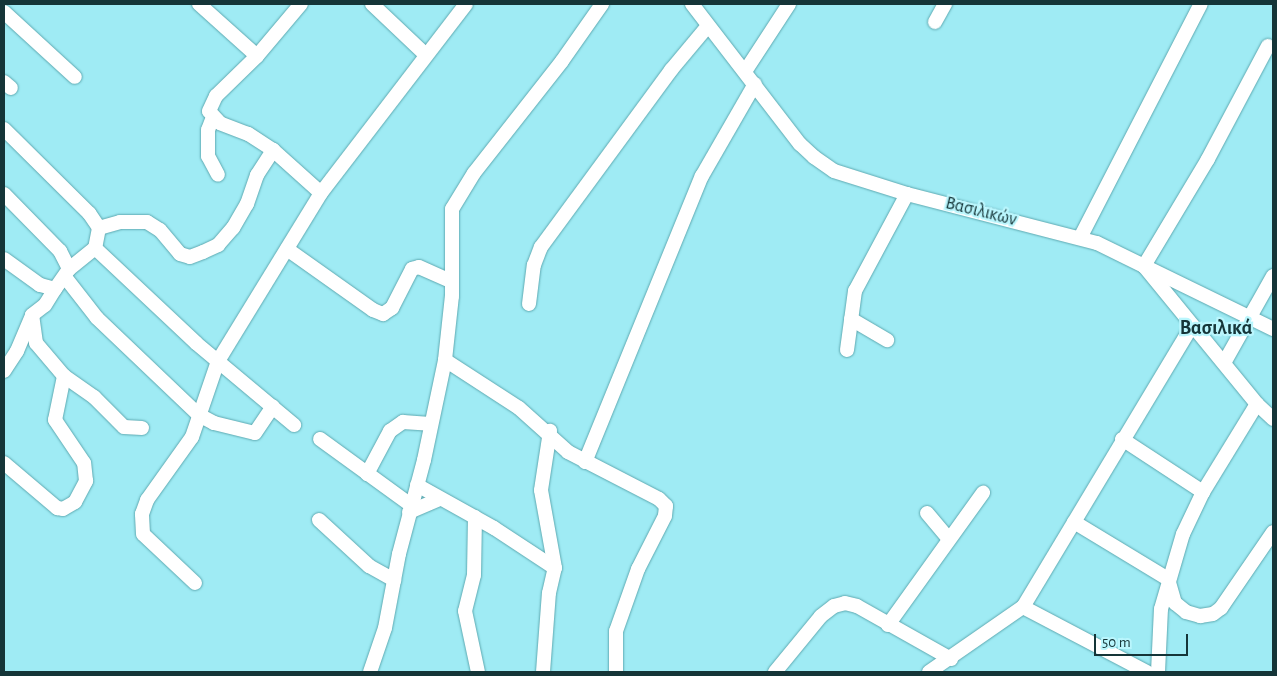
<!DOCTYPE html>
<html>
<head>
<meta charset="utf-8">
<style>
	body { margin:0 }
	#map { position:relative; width:1277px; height:676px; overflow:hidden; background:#9febf4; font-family:"Alegreya Sans",sans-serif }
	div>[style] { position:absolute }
	.roads { filter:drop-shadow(0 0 1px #5ea9b1) drop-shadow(0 0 1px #5ea9b1) }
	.minor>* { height:14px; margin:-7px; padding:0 7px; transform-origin:7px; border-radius:7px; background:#fff }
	span { translate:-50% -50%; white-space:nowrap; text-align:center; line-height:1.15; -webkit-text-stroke:4.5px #baf6fd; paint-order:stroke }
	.street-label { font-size:18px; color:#153538 }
	.quarter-label { font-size:20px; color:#153538; font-weight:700 }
	.frame { position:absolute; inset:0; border:5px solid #153538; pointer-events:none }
	.scale { position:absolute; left:1094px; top:634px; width:94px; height:22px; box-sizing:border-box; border:2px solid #153538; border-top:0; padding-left:6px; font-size:15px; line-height:18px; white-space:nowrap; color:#153538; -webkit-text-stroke:4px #baf6fd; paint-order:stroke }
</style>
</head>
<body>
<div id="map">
	<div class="roads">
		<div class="minor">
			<i style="left:372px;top:4px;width:74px;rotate:43.4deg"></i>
			<i style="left:692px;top:4px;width:177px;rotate:52.4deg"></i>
			<i style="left:800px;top:144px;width:19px;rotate:43deg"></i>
			<i style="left:814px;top:157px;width:24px;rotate:35deg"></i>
			<i style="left:834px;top:171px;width:77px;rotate:17.5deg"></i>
			<i style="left:907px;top:194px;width:196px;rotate:14.5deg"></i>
			<i style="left:1097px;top:243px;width:52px;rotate:26.1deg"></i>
			<i style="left:1144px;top:266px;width:178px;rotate:50.7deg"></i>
			<i style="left:1257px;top:404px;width:22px;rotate:43deg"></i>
			<i style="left:4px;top:12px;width:96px;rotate:42.5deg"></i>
			<i style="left:935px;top:22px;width:21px;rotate:-61deg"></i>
			<i style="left:1268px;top:46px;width:128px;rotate:118deg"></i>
			<i style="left:1208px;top:159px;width:125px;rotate:120.9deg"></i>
			<i style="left:1144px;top:266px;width:144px;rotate:26deg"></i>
			<i style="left:257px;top:56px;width:68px;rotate:-49.8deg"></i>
			<i style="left:746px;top:70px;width:79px;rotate:-56.9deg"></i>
			<i style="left:4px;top:82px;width:9px;rotate:41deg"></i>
			<i style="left:213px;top:117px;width:14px;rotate:111deg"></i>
			<i style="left:208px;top:130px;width:26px;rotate:90deg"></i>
			<i style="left:208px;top:156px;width:21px;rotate:62deg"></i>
			<i style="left:4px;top:129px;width:120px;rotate:44.7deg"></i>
			<i style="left:89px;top:213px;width:18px;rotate:56deg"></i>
			<i style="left:99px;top:228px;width:20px;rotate:101deg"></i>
			<i style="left:95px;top:248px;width:33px;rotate:141deg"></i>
			<i style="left:69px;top:269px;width:24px;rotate:125deg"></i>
			<i style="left:55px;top:289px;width:16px;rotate:-165deg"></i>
			<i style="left:40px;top:285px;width:44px;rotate:-144.2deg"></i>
			<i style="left:273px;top:150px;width:64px;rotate:41.9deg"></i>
			<i style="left:4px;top:194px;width:80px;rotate:45.5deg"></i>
			<i style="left:60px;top:251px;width:20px;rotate:63deg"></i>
			<i style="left:99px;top:228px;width:22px;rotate:-16deg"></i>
			<i style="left:120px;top:222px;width:27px"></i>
			<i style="left:147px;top:222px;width:15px;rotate:32deg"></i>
			<i style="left:160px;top:230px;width:31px;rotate:50deg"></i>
			<i style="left:180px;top:254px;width:10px;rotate:17deg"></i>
			<i style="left:190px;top:257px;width:14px;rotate:-21deg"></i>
			<i style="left:203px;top:252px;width:17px;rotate:-25deg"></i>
			<i style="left:218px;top:245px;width:23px;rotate:-49deg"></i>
			<i style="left:233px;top:228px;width:28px;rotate:-60deg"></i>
			<i style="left:247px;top:204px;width:31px;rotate:-71deg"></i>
			<i style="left:257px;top:175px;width:30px;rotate:-57deg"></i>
			<i style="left:273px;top:150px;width:30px;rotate:-147deg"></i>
			<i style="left:248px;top:134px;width:30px;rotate:-159deg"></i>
			<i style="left:220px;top:123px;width:16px;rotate:-133deg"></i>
			<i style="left:209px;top:111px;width:17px;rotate:-65deg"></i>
			<i style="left:216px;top:96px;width:57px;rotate:-44.3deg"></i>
			<i style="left:257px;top:56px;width:78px;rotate:-138.1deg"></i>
			<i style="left:1080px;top:238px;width:263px;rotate:-62.7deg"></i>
			<i style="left:95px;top:248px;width:139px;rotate:43.2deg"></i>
			<i style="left:196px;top:343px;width:128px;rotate:39.9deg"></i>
			<i style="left:287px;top:249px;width:105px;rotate:35.3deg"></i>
			<i style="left:373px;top:310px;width:11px;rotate:22deg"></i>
			<i style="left:383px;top:314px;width:11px;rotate:-34deg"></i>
			<i style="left:392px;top:308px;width:44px;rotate:-62.9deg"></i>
			<i style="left:412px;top:269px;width:7px;rotate:-16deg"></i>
			<i style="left:419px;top:267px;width:36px;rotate:24deg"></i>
			<i style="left:65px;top:277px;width:52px;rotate:52deg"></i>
			<i style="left:97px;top:318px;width:141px;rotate:43.6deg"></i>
			<i style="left:199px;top:415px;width:17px;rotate:28deg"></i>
			<i style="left:214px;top:423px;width:42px;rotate:13.7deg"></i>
			<i style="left:255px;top:433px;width:32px;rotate:-56deg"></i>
			<i style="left:529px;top:304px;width:39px;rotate:-83deg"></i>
			<i style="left:534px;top:265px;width:19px;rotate:-69deg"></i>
			<i style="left:541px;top:247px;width:220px;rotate:-53.7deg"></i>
			<i style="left:671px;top:70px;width:56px;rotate:-50.1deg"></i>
			<i style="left:851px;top:319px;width:42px;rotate:30.3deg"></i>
			<i style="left:847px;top:350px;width:60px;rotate:-82.3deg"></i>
			<i style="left:855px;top:291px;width:110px;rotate:-61.8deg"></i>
			<i style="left:445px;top:360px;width:88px;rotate:33deg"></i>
			<i style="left:519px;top:408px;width:66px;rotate:41.9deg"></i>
			<i style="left:568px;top:452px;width:102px;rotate:27.3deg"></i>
			<i style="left:659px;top:499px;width:10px;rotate:45deg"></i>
			<i style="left:666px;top:506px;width:10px;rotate:96deg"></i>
			<i style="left:665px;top:516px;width:59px;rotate:117deg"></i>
			<i style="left:638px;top:569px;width:66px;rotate:109.5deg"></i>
			<i style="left:616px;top:631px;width:41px;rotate:90deg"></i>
			<i style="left:1224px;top:363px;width:100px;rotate:-60.6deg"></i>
			<i style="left:4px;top:371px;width:24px;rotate:-57deg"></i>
			<i style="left:17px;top:351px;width:39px;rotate:-67deg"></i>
			<i style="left:32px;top:315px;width:16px;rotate:-38deg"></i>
			<i style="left:45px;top:305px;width:19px;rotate:-58deg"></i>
			<i style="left:64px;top:376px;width:37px;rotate:35deg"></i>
			<i style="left:94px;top:397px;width:42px;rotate:45deg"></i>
			<i style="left:124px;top:427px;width:18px;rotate:3deg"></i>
			<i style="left:320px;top:439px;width:112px;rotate:36deg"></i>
			<i style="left:1122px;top:439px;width:97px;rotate:33.2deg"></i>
			<i style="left:585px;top:462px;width:309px;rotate:-67.8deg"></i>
			<i style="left:702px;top:176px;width:106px;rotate:-60.1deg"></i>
			<i style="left:4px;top:463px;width:70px;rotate:40.3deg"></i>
			<i style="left:57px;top:508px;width:6px;rotate:9deg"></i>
			<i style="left:63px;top:509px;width:14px;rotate:-30deg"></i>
			<i style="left:75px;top:502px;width:24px;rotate:-62deg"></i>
			<i style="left:86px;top:481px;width:18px;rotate:-96deg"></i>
			<i style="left:84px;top:463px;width:52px;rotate:-124deg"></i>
			<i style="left:55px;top:420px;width:45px;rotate:-78.4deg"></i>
			<i style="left:64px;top:376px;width:43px;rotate:-130.3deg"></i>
			<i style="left:36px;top:343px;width:28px;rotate:-98deg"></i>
			<i style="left:367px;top:474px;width:49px;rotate:-61.9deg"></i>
			<i style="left:390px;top:431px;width:16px;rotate:-35deg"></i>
			<i style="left:403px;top:422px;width:27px;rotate:4deg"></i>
			<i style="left:417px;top:485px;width:88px;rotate:29.2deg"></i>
			<i style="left:494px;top:528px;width:73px;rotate:33.3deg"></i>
			<i style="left:409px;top:512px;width:33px;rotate:-23deg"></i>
			<i style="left:927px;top:513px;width:34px;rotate:50deg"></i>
			<i style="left:475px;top:517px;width:58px;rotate:91deg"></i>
			<i style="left:474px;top:575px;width:37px;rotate:104deg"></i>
			<i style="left:465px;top:611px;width:62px;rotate:78deg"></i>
			<i style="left:319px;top:520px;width:68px;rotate:42.6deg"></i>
			<i style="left:369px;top:566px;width:29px;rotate:29deg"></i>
			<i style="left:1074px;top:522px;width:110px;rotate:31.2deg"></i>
			<i style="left:1168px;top:579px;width:25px;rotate:74deg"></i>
			<i style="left:1175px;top:603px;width:14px;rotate:39deg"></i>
			<i style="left:1186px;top:612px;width:15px;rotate:16deg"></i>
			<i style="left:1200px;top:616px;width:13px;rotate:-9deg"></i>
			<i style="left:1213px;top:614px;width:10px;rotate:-37deg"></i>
			<i style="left:1221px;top:608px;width:92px;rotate:-55.6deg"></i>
			<i style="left:195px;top:583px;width:71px;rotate:-136.7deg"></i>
			<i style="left:143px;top:534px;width:20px;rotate:-93deg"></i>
			<i style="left:142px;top:514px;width:15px;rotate:-70deg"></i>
			<i style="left:147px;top:500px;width:77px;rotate:-54.5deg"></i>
			<i style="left:192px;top:437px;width:80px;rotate:-71.1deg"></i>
			<i style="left:218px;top:361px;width:197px;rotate:-58.5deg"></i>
			<i style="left:321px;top:193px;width:238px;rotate:-52.5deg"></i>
			<i style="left:1023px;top:607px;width:140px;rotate:27.7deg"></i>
			<i style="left:888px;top:625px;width:163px;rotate:-54.3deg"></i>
			<i style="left:370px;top:672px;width:46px;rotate:-71.2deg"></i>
			<i style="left:385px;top:628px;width:75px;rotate:-79.3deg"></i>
			<i style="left:399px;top:554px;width:97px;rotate:-75.1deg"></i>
			<i style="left:424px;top:460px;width:102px;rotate:-78.1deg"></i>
			<i style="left:445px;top:360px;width:64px;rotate:-83.8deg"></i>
			<i style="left:452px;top:296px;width:87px;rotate:-90deg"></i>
			<i style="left:452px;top:209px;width:42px;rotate:-58.6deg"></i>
			<i style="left:474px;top:173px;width:142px;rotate:-51.8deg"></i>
			<i style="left:562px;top:61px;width:70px;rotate:-54.9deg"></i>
			<i style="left:543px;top:672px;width:79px;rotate:-85.7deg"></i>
			<i style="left:549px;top:593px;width:26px;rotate:-77deg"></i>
			<i style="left:555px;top:568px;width:79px;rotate:-100.2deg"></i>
			<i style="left:541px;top:490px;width:60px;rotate:-81.3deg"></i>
			<i style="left:775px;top:672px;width:72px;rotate:-50.6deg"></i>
			<i style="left:821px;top:616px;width:16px;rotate:-38deg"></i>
			<i style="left:834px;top:606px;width:11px;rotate:-15deg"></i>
			<i style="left:845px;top:603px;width:12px;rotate:14deg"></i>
			<i style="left:857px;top:606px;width:108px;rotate:29.4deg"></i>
			<i style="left:929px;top:672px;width:114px;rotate:-34.7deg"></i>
			<i style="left:1023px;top:607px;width:328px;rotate:-59deg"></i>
			<i style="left:1158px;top:672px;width:63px;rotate:-87.3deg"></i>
			<i style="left:1161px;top:609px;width:78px;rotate:-73.7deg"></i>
			<i style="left:1183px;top:534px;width:47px;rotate:-64.5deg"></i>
			<i style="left:1203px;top:492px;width:103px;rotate:-58.5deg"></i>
		</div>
	</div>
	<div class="street-label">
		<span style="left:981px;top:212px;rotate:14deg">Βασιλικών</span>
	</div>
	<div class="quarter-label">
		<span style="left:1216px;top:328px">Βασιλικά</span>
	</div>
	<div class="frame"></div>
	<div class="scale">50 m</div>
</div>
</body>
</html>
